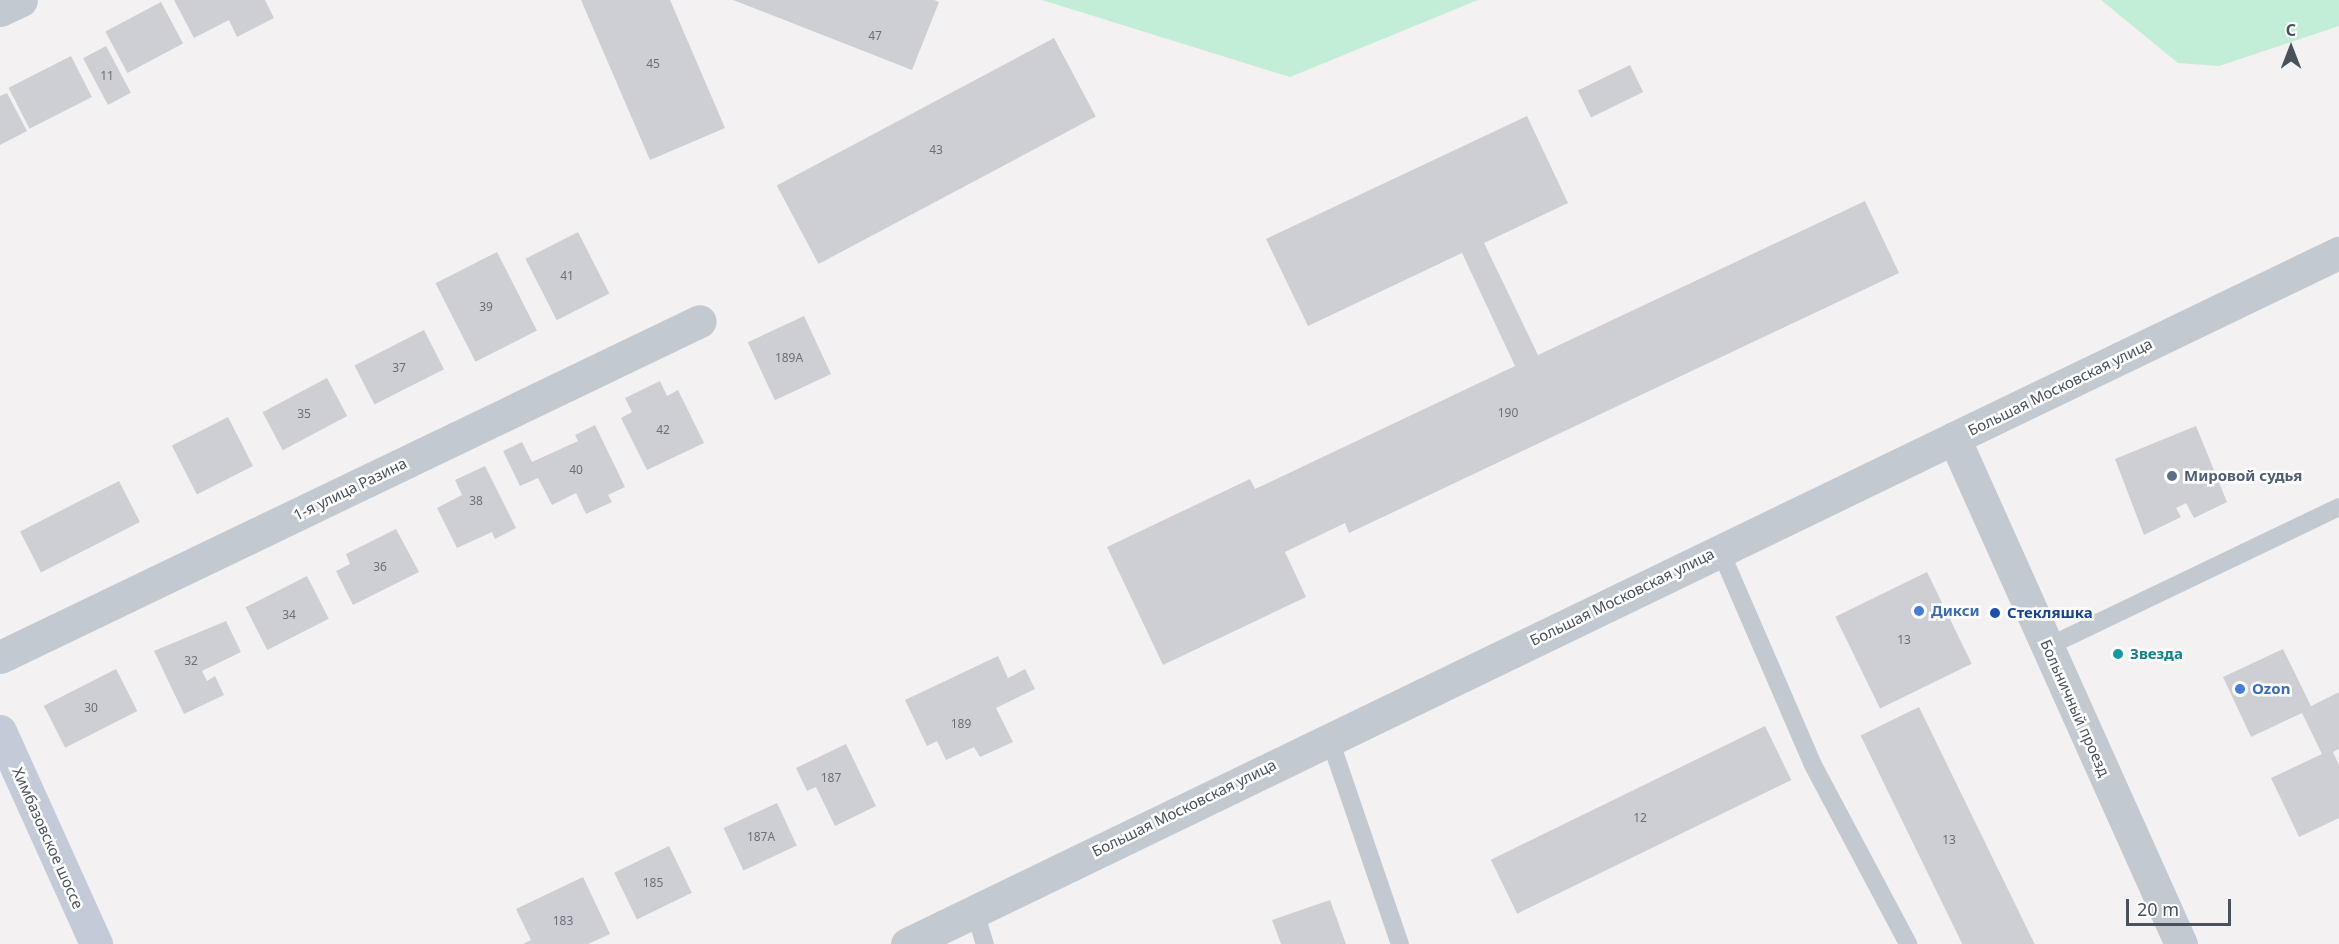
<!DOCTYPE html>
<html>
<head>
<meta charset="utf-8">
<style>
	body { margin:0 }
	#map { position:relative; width:2339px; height:944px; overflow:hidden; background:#f3f1f1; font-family:"Noto Sans",sans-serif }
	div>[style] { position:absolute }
	.green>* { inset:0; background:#c2eed8 }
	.building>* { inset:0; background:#cecfd5; transform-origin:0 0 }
	.service>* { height:18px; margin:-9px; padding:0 9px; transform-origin:9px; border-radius:9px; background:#c2c9d1 }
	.minor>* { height:33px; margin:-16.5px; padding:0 16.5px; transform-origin:16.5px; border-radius:16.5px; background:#c2c9d1 }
	.tertiary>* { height:33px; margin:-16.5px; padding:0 16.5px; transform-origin:16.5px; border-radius:16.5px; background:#c2c9d1 }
	.secondary>* { height:33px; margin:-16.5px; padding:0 16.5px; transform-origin:16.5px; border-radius:16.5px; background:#c4cbd8 }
	.dots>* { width:16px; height:16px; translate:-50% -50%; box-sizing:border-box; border:3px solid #fff; border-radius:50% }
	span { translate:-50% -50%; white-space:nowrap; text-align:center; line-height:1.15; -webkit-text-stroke:5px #fff; paint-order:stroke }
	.number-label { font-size:12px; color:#6a707b }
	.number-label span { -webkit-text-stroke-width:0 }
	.street-label { font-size:15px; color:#49515d }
	.service-label { font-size:15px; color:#4e5e75; font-weight:700 }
	.left { translate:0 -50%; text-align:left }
	.shop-label { font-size:15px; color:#366cbe; font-weight:700 }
	.transit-label { font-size:15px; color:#164399; font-weight:700 }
	.culture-label { font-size:15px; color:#0d838f; font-weight:700 }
	.north { position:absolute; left:2261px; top:18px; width:60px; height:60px; -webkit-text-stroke:4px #fff; paint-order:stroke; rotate:0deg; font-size:16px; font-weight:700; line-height:24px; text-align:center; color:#49515d }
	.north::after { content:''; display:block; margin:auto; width:21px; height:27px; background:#49515d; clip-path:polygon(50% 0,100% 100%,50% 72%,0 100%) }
	.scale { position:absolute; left:2126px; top:899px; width:105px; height:27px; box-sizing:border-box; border:3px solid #49515d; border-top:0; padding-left:8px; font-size:18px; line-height:21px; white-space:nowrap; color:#49515d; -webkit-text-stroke:4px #fff; paint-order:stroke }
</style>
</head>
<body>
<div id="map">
	<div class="green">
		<i style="clip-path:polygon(1042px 0,1478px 0,1290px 77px)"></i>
		<i style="clip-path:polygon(2101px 0,2339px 0,2339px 26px,2219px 66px,2178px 63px)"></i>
	</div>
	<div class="building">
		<i style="clip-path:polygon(174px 0,265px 0,274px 18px,237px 37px,229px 20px,194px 38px)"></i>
		<i style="clip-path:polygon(581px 0,670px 0,725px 128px,650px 160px)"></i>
		<i style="clip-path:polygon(733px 0,934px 0,939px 2px,912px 70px)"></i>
		<i style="left:161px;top:2px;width:47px;height:63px;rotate:62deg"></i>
		<i style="left:1054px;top:38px;width:89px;height:314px;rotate:62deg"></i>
		<i style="left:106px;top:46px;width:53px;height:26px;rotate:62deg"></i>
		<i style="left:71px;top:56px;width:46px;height:70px;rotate:63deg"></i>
		<i style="left:1630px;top:65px;width:30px;height:58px;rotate:64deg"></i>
		<i style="clip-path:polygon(7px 93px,27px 131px,0 145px,0 96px)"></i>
		<i style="clip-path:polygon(1527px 116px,1568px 203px,1484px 243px,1538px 355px,1865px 201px,1899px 273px,1349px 533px,1345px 523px,1285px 552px,1306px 597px,1163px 665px,1107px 547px,1250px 479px,1255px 489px,1515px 366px,1462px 253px,1308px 326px,1266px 239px)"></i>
		<i style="left:578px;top:232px;width:69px;height:59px;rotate:63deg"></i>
		<i style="left:497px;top:252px;width:88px;height:69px;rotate:63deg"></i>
		<i style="left:804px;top:316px;width:64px;height:62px;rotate:65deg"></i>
		<i style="left:424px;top:330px;width:44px;height:78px;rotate:63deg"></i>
		<i style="left:327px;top:378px;width:43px;height:73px;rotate:62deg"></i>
		<i style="clip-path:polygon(660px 381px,667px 396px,678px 390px,704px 443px,647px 470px,621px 418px,632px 412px,625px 398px)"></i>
		<i style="left:228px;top:417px;width:55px;height:63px;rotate:63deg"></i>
		<i style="clip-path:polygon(595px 425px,625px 487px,608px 495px,612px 502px,586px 514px,576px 493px,552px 505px,538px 478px,520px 486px,503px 451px,522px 442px,532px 462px,578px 441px,575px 435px)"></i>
		<i style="clip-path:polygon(2196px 426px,2227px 502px,2194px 518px,2186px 503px,2176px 508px,2181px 517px,2144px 535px,2115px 459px)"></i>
		<i style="clip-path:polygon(485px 466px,516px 528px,495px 539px,492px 532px,457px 548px,437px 508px,462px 495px,455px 480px)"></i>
		<i style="left:119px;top:481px;width:46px;height:111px;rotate:63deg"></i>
		<i style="clip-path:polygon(396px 529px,419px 572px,353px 605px,336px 571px,350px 564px,346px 554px)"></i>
		<i style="left:1927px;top:572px;width:102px;height:102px;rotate:64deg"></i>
		<i style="left:307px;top:576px;width:48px;height:69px;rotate:63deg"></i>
		<i style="clip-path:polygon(226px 621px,241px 652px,202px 671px,207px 681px,215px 676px,224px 695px,184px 714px,154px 651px)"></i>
		<i style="clip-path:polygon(2283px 649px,2311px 706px,2339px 692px,2339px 749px,2333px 752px,2339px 765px,2339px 818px,2299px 837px,2271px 778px,2322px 754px,2302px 713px,2251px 737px,2223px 677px)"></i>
		<i style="clip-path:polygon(998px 656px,1008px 678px,1025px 669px,1035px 689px,996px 708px,1013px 742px,980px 757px,974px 747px,946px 760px,937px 741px,927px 746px,905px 700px)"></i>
		<i style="left:116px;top:669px;width:47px;height:81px;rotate:63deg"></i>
		<i style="left:1919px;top:707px;width:264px;height:65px;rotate:64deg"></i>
		<i style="left:1765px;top:726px;width:60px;height:305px;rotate:64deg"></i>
		<i style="clip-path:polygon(846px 744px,876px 806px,835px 826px,816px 787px,807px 791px,796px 768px)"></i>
		<i style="left:777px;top:803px;width:47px;height:59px;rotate:65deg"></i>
		<i style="left:669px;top:846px;width:52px;height:61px;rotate:64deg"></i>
		<i style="clip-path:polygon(583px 877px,610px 934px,588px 944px,523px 944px,531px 940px,516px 909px)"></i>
		<i style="clip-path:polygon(1330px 900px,1346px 944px,1281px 944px,1272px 920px)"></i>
	</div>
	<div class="service">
		<i style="left:1720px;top:550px;width:234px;rotate:66.6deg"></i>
		<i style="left:1813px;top:765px;width:203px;rotate:62deg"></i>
		<i style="left:2047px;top:647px;width:324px;rotate:-25.6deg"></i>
		<i style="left:1329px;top:737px;width:219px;rotate:71.1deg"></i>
		<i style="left:975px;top:912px;width:34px;rotate:73deg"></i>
	</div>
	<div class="minor">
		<i style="left:0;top:10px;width:23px;rotate:-25deg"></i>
		<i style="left:1954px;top:438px;width:427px;rotate:-25.7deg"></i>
		<i style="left:0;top:657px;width:776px;rotate:-25.64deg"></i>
	</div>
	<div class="tertiary">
		<i style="left:907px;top:944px;width:1163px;rotate:-25.79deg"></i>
		<i style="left:1954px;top:438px;width:555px;rotate:65.84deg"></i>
	</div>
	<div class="secondary">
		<i style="left:0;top:731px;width:234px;rotate:65.7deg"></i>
	</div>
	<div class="dots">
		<i style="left:2172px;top:476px;background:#5c6f8a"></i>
		<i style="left:1919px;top:611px;background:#3f7fe0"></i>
		<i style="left:1995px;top:613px;background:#1a4fb4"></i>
		<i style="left:2118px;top:654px;background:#0f9aa8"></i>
		<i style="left:2240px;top:689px;background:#3f7fe0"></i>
	</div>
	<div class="number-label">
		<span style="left:875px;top:36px">47</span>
		<span style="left:653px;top:64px">45</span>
		<span style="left:107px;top:76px">11</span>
		<span style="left:936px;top:150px">43</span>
		<span style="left:567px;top:276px">41</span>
		<span style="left:486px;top:307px">39</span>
		<span style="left:789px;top:358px">189А</span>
		<span style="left:399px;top:368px">37</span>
		<span style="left:1508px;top:413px">190</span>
		<span style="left:304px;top:414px">35</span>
		<span style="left:663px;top:430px">42</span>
		<span style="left:576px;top:470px">40</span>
		<span style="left:476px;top:501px">38</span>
		<span style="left:380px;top:567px">36</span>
		<span style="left:289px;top:615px">34</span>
		<span style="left:1904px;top:640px">13</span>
		<span style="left:191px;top:661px">32</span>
		<span style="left:91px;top:708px">30</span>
		<span style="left:961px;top:724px">189</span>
		<span style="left:831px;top:778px">187</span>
		<span style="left:1640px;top:818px">12</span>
		<span style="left:761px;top:837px">187А</span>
		<span style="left:1949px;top:840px">13</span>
		<span style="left:653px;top:883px">185</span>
		<span style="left:563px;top:921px">183</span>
	</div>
	<div class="street-label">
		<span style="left:2060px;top:387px;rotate:-26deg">Большая Московская улица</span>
		<span style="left:350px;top:489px;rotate:-26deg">1-я улица Разина</span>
		<span style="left:1622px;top:597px;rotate:-26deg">Большая Московская улица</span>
		<span style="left:2075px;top:708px;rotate:66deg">Больничный проезд</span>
		<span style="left:1184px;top:808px;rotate:-26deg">Большая Московская улица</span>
		<span style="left:48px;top:838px;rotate:66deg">Химбазовское шоссе</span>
	</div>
	<div class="service-label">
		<span class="left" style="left:2184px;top:476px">Мировой судья</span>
	</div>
	<div class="shop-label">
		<span class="left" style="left:1931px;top:611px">Дикси</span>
		<span class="left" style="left:2252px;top:689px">Ozon</span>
	</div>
	<div class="transit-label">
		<span class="left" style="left:2007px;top:613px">Стекляшка</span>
	</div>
	<div class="culture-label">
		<span class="left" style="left:2130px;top:654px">Звезда</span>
	</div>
	<div class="north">С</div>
	<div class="scale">20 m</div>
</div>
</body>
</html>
